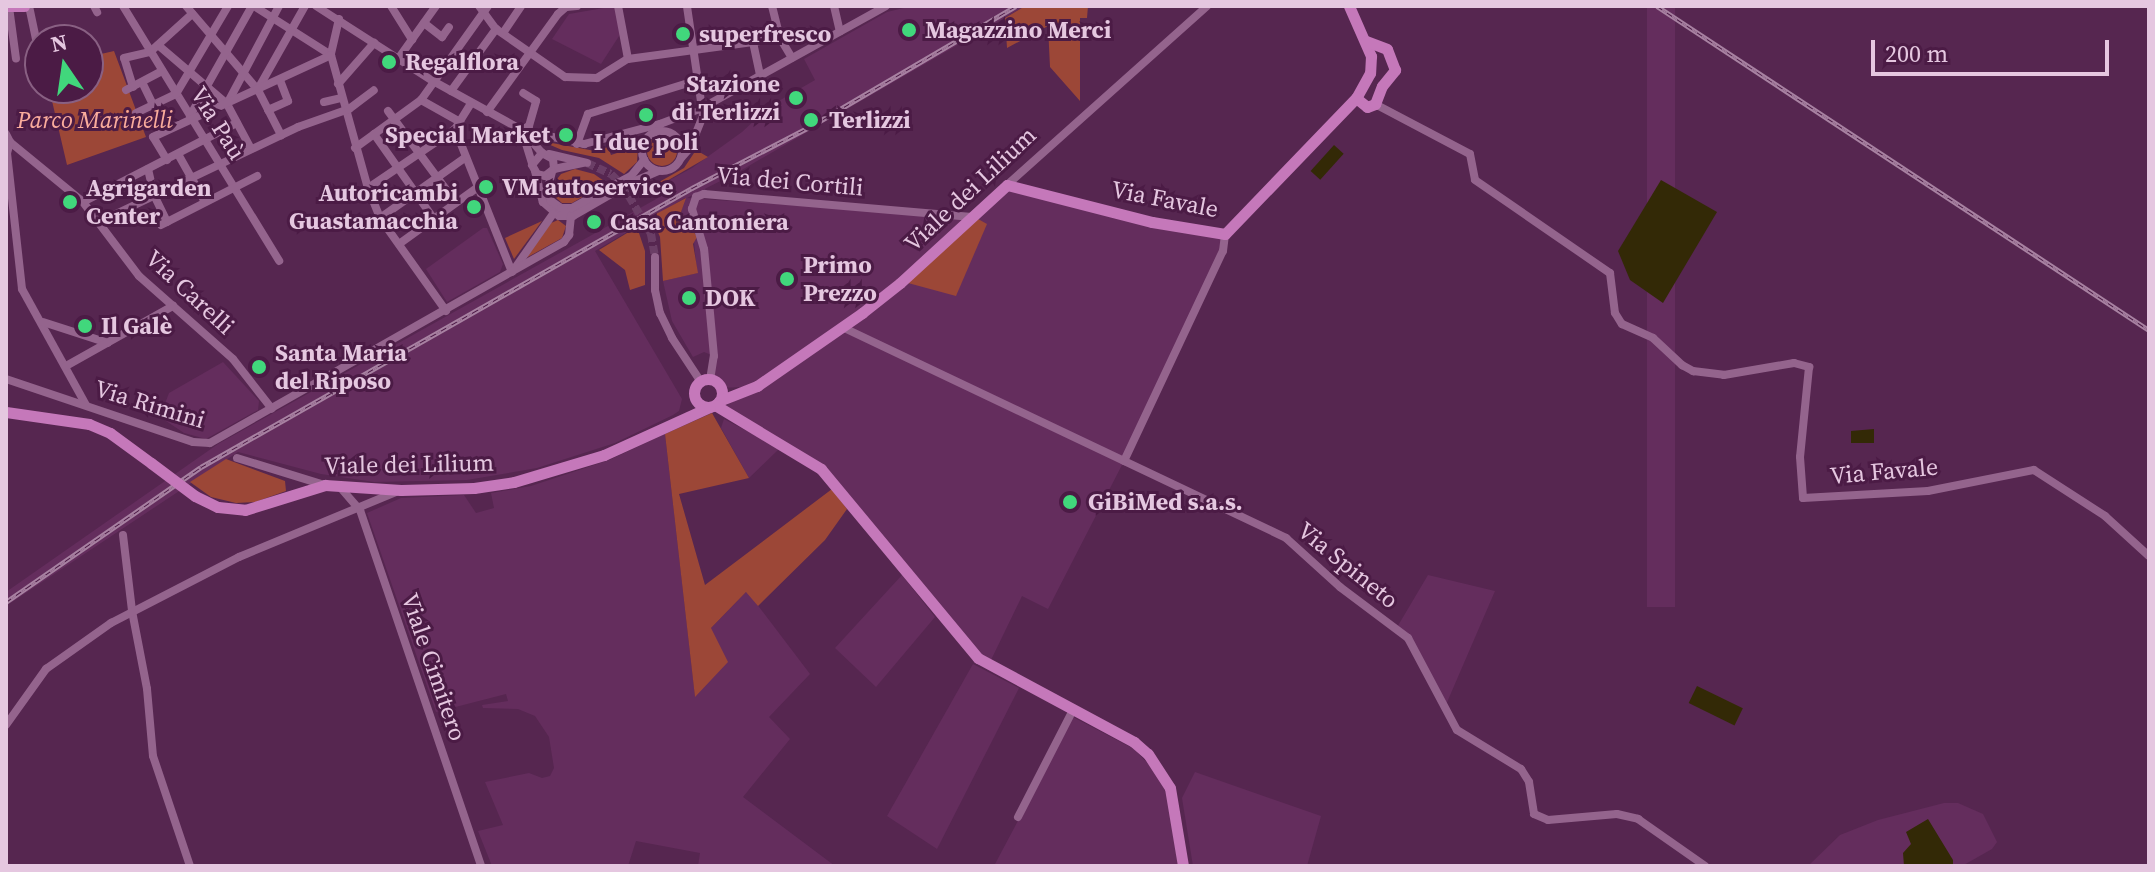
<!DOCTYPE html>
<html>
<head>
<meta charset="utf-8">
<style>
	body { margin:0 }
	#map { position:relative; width:2155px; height:872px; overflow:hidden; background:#562650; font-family:"Source Serif 4",serif }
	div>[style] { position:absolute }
	.built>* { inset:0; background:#642d5d; transform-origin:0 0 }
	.green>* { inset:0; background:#9c4737 }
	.round { border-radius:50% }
	.water>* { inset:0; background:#332906; transform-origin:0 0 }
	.street-tunnel>* { height:8px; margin-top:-4px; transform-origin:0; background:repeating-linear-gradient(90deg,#6b3e66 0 8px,transparent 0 12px) }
	.street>* { height:8px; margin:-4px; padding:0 4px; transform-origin:4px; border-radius:4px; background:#94648d }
	.street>.ring { margin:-4px; padding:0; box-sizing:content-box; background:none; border:8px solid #94648d; border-radius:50% }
	.secondary>* { height:11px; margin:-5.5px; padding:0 5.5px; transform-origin:5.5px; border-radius:5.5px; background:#c578ba }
	.secondary>.ring { margin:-5.5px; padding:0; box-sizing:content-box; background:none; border:11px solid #c578ba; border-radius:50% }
	.rail>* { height:5px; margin-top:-2.5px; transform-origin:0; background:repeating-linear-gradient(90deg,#4b1b45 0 6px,#a882a2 0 12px); box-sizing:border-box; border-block:2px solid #a882a2 }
	.street-bridge>* { height:8px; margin:-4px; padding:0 4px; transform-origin:4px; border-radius:4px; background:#94648d }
	.secondary-bridge>* { height:11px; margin:-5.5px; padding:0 5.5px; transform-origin:5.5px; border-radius:5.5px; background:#c578ba }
	.dots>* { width:22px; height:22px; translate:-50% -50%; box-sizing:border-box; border:4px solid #4b1b45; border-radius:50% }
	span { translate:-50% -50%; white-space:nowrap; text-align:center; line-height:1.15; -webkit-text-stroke:6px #4b1b45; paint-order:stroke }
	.poi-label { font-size:24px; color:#e5c7e0; font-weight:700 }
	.left { translate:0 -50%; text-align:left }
	.right { translate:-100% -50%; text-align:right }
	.park-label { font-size:24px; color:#faac9c; font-style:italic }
	.street-label { font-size:24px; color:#e5c7e0 }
	.frame { position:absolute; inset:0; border:8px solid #e5c7e0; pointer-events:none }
	.north { position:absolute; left:24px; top:24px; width:80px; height:80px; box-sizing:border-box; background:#4b1b45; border:2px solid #896083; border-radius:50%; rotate:347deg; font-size:22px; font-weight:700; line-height:32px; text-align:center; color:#e5c7e0 }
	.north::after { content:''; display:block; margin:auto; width:28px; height:36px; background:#41d77c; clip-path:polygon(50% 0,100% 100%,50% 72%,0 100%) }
	.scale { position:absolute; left:1871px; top:40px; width:238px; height:36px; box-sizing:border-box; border:4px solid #e5c7e0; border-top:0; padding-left:10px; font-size:24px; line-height:28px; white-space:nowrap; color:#e5c7e0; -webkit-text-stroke:6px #4b1b45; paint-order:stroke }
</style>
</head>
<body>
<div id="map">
	<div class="built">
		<i style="clip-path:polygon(615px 6px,621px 33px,601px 64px,552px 39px,569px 14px)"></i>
		<i style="clip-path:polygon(912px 6px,1025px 6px,740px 171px,687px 198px,971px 217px,1007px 185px,1225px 234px,1225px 243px,1124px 461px,1048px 609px,1022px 596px,991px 660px,984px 662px,837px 484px,725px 406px,762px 386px,721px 388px,714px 381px,714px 356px,704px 352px,693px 357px,672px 321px,663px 281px,697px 273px,693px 231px,681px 212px,685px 198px,595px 251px,682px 399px,679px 411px,673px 415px,615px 443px,537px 468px,467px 480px,374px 482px,321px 474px,238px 452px,6px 606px,6px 592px,218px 444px,658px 198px,653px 189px,692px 168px,742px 132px,770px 106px,815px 80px,804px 59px,887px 12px)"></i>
		<i style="left:1647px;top:6px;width:28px;height:601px"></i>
		<i style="clip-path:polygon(483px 228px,487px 228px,503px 264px,500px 272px,447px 302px,426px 269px)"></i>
		<i style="clip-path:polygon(223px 362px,259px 401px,258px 410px,206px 439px,184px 433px,160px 417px,169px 393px)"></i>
		<i style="clip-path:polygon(724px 419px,780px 448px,749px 478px,721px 428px)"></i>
		<i style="clip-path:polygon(665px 434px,695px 696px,711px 628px,747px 591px,810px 674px,769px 717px,790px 739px,743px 797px,835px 866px,698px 866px,700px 853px,636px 841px,628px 866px,492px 866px,478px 831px,503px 825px,485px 782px,529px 773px,542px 778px,550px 776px,554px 768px,549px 737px,535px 716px,518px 709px,483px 708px,482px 705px,508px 701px,506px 694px,436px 712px,367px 513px,401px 498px,464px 495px,476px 513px,494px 508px,491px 493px,531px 486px,609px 460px)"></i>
		<i style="clip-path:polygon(902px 575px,935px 617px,876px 687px,835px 648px)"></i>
		<i style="clip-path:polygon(1428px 575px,1495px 591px,1445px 707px,1408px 638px,1396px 629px)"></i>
		<i style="clip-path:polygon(973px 664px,1019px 688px,937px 849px,887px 816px)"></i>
		<i style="clip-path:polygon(1073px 717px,1134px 749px,1156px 772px,1167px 795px,1178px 866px,994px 866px)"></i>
		<i style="clip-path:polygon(1195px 772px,1321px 816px,1307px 866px,1193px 866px,1182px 798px)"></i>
		<i style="clip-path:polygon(1944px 803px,1958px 803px,1983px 814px,1997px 842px,1992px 849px,1962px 866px,1808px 866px,1840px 835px,1878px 820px)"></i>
	</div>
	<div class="green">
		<i style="clip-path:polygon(1025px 6px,1088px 6px,1087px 18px,1080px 18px,1080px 101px,1050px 67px,1048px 26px,1007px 48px,1005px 18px)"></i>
		<i style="clip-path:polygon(114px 51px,146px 137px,67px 165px,49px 88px,88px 88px,88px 57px)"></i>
		<i class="round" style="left:647px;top:136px;width:30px;height:30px"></i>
		<i style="clip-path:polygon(541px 141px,595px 151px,608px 147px,611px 155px,638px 146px,637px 162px,624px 174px,599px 158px,562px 150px)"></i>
		<i style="clip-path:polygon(696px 150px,708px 157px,653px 189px,652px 186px,684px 168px)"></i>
		<i style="clip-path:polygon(575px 169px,594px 174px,607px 183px,572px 203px,562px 203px,555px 197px,554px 183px,561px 174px)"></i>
		<i style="clip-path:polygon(686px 198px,681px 212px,697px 237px,693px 244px,698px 273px,663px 281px,660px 237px,654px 223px,660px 220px,656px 214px)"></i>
		<i style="clip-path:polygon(978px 219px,987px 224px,956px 296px,908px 283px)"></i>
		<i style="clip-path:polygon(558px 220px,566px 226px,562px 238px,526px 258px,551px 223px)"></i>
		<i style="clip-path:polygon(542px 221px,514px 259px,505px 238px)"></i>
		<i style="clip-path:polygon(637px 227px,645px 251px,645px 285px,630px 290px,625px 270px,599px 250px)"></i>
		<i style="clip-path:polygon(712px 413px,749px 478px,679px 494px,705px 585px,832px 489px,847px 509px,825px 540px,758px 606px,746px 592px,711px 628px,728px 662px,695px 697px,665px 434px)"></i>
		<i style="clip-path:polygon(226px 459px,285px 481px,286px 491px,255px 502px,236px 503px,211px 497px,190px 482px)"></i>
	</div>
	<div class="water">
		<i style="left:1334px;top:145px;width:13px;height:35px;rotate:42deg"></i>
		<i style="clip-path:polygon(1661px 180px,1717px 212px,1663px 303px,1630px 280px,1618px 251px)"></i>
		<i style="clip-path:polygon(1874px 429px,1874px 443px,1851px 443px,1851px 431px)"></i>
		<i style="left:1697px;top:686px;width:51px;height:19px;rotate:26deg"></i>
		<i style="clip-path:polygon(1928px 819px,1953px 860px,1953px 866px,1904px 866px,1903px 853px,1911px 844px,1906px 832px)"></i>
	</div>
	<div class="street-tunnel">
		<i style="left:587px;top:163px;width:26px;rotate:25deg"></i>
		<i style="left:611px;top:174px;width:17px;rotate:45deg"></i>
		<i style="left:623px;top:186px;width:56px;rotate:59.7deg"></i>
		<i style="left:651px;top:234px;width:23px;rotate:80deg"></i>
	</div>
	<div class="street">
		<i style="left:29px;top:6px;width:53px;rotate:78.1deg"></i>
		<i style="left:94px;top:6px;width:7px;rotate:63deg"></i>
		<i style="left:123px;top:6px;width:299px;rotate:58.5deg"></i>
		<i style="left:186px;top:6px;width:111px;rotate:49.4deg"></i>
		<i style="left:258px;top:90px;width:51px;rotate:62.9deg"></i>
		<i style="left:254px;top:6px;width:91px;rotate:32.5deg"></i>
		<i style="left:316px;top:6px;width:139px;rotate:32.7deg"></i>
		<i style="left:433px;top:81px;width:102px;rotate:28.8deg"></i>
		<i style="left:522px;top:130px;width:30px;rotate:49deg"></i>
		<i style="left:542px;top:153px;width:13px;rotate:29deg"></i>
		<i style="left:553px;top:159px;width:10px;rotate:84deg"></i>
		<i style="left:554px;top:169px;width:11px;rotate:142deg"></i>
		<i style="left:545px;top:176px;width:8px;rotate:-166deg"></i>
		<i style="left:537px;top:174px;width:10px;rotate:-119deg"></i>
		<i style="left:532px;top:165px;width:16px;rotate:-50deg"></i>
		<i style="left:391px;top:6px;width:40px;rotate:58deg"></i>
		<i style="left:479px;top:6px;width:29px;rotate:54deg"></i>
		<i style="left:496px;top:29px;width:84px;rotate:34.8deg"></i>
		<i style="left:565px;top:77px;width:32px;rotate:2deg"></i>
		<i style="left:597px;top:78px;width:36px;rotate:-32deg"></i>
		<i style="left:628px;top:59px;width:126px;rotate:-7.7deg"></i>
		<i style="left:618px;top:6px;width:54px;rotate:79.3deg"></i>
		<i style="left:772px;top:6px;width:33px;rotate:76deg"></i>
		<i style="left:834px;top:6px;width:26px;rotate:77deg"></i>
		<i style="left:9px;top:7px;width:52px;rotate:82.3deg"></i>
		<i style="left:339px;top:19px;width:37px;rotate:103deg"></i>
		<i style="left:331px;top:55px;width:138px;rotate:74.5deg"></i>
		<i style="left:368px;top:188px;width:32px;rotate:68deg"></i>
		<i style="left:380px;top:218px;width:114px;rotate:54.6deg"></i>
		<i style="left:424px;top:23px;width:23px;rotate:38deg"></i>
		<i style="left:442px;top:37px;width:12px;rotate:-55deg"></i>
		<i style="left:503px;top:33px;width:32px;rotate:-56deg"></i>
		<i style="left:158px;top:45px;width:91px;rotate:40.5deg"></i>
		<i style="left:227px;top:104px;width:51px;rotate:61.9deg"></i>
		<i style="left:398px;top:59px;width:65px;rotate:-54.4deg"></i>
		<i style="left:760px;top:75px;width:34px;rotate:-102deg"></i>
		<i style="left:753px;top:42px;width:27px;rotate:-8deg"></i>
		<i style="left:780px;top:38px;width:23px;rotate:59deg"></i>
		<i style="left:142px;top:82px;width:25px;rotate:64deg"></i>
		<i style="left:338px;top:84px;width:55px;rotate:-48.7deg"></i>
		<i style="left:133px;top:87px;width:30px;rotate:-107deg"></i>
		<i style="left:124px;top:58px;width:27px;rotate:-13deg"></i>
		<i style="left:150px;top:52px;width:57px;rotate:-42.1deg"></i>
		<i style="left:258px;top:89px;width:95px;rotate:-60.5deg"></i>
		<i style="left:126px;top:90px;width:41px;rotate:-27.8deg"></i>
		<i style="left:451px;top:91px;width:77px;rotate:-54deg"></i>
		<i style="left:421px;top:100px;width:45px;rotate:29.4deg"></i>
		<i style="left:324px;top:102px;width:17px;rotate:-13deg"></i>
		<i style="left:227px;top:104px;width:111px;rotate:-62deg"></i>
		<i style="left:1375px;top:104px;width:107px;rotate:27.8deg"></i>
		<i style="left:1470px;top:154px;width:26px;rotate:79deg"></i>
		<i style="left:1475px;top:180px;width:164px;rotate:34.6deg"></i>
		<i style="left:1610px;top:273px;width:40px;rotate:82.9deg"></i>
		<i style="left:1615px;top:313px;width:13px;rotate:58deg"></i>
		<i style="left:1622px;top:324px;width:34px;rotate:24deg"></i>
		<i style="left:1653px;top:338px;width:40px;rotate:43deg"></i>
		<i style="left:1682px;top:365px;width:13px;rotate:29deg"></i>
		<i style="left:1693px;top:371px;width:31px;rotate:7deg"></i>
		<i style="left:1724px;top:375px;width:71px;rotate:-9.7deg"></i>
		<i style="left:1794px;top:363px;width:16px;rotate:15deg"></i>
		<i style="left:1809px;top:367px;width:90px;rotate:95.7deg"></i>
		<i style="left:1800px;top:457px;width:41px;rotate:85.8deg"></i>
		<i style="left:1803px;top:498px;width:125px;rotate:-3.2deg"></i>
		<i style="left:1928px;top:491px;width:108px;rotate:-11.2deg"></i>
		<i style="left:2034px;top:470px;width:85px;rotate:32.9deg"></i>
		<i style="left:2105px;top:516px;width:59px;rotate:42.3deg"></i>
		<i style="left:268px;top:110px;width:22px;rotate:-24deg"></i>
		<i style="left:288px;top:101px;width:22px;rotate:-111deg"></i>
		<i style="left:388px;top:111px;width:114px;rotate:53.5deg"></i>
		<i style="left:487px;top:112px;width:121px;rotate:-54.1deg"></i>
		<i style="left:558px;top:14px;width:11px;rotate:-41deg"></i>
		<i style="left:566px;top:7px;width:11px;rotate:-5deg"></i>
		<i style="left:136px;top:113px;width:44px;rotate:-25.4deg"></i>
		<i style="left:176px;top:94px;width:102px;rotate:-59.4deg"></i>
		<i style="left:190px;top:116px;width:126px;rotate:-60.6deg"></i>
		<i style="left:455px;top:129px;width:154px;rotate:68.3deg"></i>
		<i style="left:522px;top:130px;width:64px;rotate:12.7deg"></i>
		<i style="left:584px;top:144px;width:79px;rotate:-14.7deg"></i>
		<i style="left:660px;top:124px;width:45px;rotate:-20.9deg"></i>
		<i style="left:702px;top:108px;width:210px;rotate:-29deg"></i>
		<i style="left:522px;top:130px;width:8px;rotate:-30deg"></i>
		<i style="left:529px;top:126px;width:26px;rotate:-74deg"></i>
		<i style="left:536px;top:101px;width:15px;rotate:-148deg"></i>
		<i class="ring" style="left:642px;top:131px;width:32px;height:32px"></i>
		<i style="left:6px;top:134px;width:9px;rotate:63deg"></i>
		<i style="left:10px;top:142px;width:94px;rotate:39.4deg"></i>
		<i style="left:83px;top:202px;width:93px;rotate:52.9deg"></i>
		<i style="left:139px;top:276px;width:125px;rotate:41.4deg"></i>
		<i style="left:233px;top:359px;width:63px;rotate:52deg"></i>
		<i style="left:374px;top:134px;width:104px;rotate:54.8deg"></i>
		<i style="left:523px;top:134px;width:31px;rotate:73deg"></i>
		<i style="left:10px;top:142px;width:11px;rotate:105deg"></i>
		<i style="left:7px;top:153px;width:137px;rotate:83.7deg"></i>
		<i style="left:22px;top:289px;width:132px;rotate:61.1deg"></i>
		<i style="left:577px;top:144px;width:32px;rotate:-70deg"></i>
		<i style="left:588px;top:114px;width:115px;rotate:-17.2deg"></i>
		<i style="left:355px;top:148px;width:82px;rotate:-36deg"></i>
		<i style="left:421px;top:100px;width:115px;rotate:-54.5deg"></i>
		<i style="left:178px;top:154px;width:55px;rotate:60.6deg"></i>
		<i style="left:549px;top:154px;width:39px;rotate:13deg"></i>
		<i style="left:681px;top:158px;width:13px;rotate:-48deg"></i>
		<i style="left:690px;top:148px;width:35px;rotate:-68deg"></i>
		<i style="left:703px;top:115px;width:110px;rotate:-98.4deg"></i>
		<i style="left:167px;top:160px;width:27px;rotate:-121deg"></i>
		<i style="left:153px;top:137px;width:196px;rotate:-24.7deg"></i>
		<i style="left:148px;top:169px;width:27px;rotate:77deg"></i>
		<i style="left:154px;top:195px;width:30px;rotate:64deg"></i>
		<i style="left:554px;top:169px;width:29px;rotate:-12deg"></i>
		<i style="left:535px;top:171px;width:32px;rotate:76deg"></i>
		<i style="left:543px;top:202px;width:21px;rotate:41deg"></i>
		<i style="left:559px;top:216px;width:14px"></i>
		<i style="left:573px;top:216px;width:46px;rotate:-29.9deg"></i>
		<i style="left:552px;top:172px;width:20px;rotate:105deg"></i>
		<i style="left:547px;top:191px;width:11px;rotate:68deg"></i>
		<i style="left:551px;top:201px;width:12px;rotate:35deg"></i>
		<i style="left:561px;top:208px;width:11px"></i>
		<i style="left:572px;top:208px;width:43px;rotate:-28.9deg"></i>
		<i style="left:631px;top:176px;width:21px;rotate:-51deg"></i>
		<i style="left:635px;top:181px;width:26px;rotate:-23deg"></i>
		<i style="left:1007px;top:185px;width:268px;rotate:-41.8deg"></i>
		<i style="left:368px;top:188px;width:105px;rotate:-34.1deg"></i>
		<i style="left:455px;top:129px;width:31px;rotate:-58deg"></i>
		<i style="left:83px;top:202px;width:173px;rotate:-27.2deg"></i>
		<i style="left:380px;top:218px;width:105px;rotate:-35.3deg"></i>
		<i style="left:99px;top:222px;width:221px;rotate:-25.5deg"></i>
		<i style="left:298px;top:127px;width:54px;rotate:-19.4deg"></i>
		<i style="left:349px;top:109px;width:31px;rotate:-37deg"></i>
		<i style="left:161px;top:225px;width:108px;rotate:-27deg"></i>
		<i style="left:399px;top:244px;width:97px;rotate:-35.8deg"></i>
		<i style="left:655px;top:257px;width:33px;rotate:90deg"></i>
		<i style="left:655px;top:290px;width:24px;rotate:78deg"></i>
		<i style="left:660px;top:313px;width:28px;rotate:64deg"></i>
		<i style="left:672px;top:338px;width:53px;rotate:56.6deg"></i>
		<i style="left:515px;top:268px;width:66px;rotate:-54.9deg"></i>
		<i style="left:43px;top:322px;width:68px;rotate:17.9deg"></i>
		<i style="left:842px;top:327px;width:492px;rotate:25.4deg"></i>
		<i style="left:1286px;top:538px;width:73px;rotate:42.2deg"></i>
		<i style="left:1340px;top:587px;width:85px;rotate:36.9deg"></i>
		<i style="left:1408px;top:638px;width:104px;rotate:62deg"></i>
		<i style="left:1457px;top:730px;width:75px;rotate:31.4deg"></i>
		<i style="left:1521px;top:769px;width:15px;rotate:58deg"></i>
		<i style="left:1529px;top:782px;width:32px;rotate:81deg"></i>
		<i style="left:1534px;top:814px;width:15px;rotate:23deg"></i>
		<i style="left:1548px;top:820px;width:69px;rotate:-5deg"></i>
		<i style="left:1617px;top:814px;width:22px;rotate:13deg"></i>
		<i style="left:1638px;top:819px;width:82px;rotate:35deg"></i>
		<i style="left:66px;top:366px;width:123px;rotate:-29.3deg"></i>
		<i style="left:6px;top:379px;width:197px;rotate:18.6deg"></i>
		<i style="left:193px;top:442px;width:17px;rotate:3deg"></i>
		<i style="left:210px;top:443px;width:407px;rotate:-29.6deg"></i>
		<i style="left:564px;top:242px;width:9px;rotate:-54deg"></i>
		<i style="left:569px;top:235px;width:19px;rotate:-84deg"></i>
		<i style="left:710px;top:380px;width:24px;rotate:-81deg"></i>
		<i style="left:714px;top:356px;width:107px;rotate:-95.3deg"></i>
		<i style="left:704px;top:249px;width:42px;rotate:-106.7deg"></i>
		<i style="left:692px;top:209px;width:13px;rotate:-72deg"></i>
		<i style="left:696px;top:197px;width:9px;rotate:-21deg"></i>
		<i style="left:704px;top:194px;width:269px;rotate:4.9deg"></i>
		<i style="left:237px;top:458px;width:91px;rotate:17.2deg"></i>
		<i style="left:1124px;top:461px;width:232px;rotate:-64.8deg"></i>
		<i style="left:1223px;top:251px;width:17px;rotate:-83deg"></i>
		<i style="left:339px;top:486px;width:32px;rotate:49deg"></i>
		<i style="left:360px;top:510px;width:376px;rotate:71.2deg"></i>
		<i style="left:123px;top:535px;width:77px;rotate:83.2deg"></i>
		<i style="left:132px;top:611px;width:79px;rotate:79.1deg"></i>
		<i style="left:147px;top:689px;width:67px;rotate:84.9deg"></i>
		<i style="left:153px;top:756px;width:116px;rotate:71.4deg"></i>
		<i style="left:6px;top:725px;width:69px;rotate:-54.5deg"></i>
		<i style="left:46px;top:669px;width:80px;rotate:-35.3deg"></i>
		<i style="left:111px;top:623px;width:144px;rotate:-27.3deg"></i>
		<i style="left:239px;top:557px;width:175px;rotate:-22.5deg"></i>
		<i style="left:1018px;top:817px;width:120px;rotate:-62.8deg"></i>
	</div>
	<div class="secondary">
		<i style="left:6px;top:6px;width:18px"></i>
		<i style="left:1349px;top:6px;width:55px;rotate:66.3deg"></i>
		<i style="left:1371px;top:56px;width:17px;rotate:93deg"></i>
		<i style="left:1370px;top:73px;width:29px;rotate:119deg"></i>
		<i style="left:1356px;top:98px;width:14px;rotate:39deg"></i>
		<i style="left:1367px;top:107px;width:9px;rotate:-21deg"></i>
		<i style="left:1375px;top:104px;width:19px;rotate:-69deg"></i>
		<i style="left:1382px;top:86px;width:21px;rotate:-51deg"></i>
		<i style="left:1395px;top:70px;width:22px;rotate:-111deg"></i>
		<i style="left:1387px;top:49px;width:22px;rotate:-159deg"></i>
		<i class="ring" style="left:694px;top:379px;width:17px;height:17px"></i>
		<i style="left:719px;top:401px;width:41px;rotate:-21.5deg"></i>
		<i style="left:757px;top:386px;width:128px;rotate:-34.8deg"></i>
		<i style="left:862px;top:313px;width:48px;rotate:-38.3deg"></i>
		<i style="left:900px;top:283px;width:145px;rotate:-42.5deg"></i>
		<i style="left:1007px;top:185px;width:150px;rotate:14.3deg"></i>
		<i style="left:1152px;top:222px;width:74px;rotate:9.3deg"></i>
		<i style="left:1225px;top:234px;width:189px;rotate:-46.1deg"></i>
		<i style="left:715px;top:405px;width:124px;rotate:31.1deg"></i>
		<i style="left:821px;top:469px;width:246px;rotate:50.3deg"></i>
		<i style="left:978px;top:658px;width:177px;rotate:28.3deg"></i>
		<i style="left:1134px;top:742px;width:18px;rotate:41deg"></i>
		<i style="left:1148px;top:754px;width:40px;rotate:57.1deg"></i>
		<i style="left:1170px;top:788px;width:79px;rotate:80.5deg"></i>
		<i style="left:6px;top:412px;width:84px;rotate:8.2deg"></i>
		<i style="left:89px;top:424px;width:23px;rotate:23deg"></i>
		<i style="left:110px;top:433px;width:51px;rotate:36.2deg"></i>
		<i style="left:195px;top:496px;width:25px;rotate:26deg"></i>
		<i style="left:218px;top:507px;width:27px;rotate:6deg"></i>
		<i style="left:245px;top:510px;width:84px;rotate:-17.4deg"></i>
		<i style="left:325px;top:485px;width:76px;rotate:3.8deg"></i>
		<i style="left:401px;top:490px;width:73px;rotate:-1.6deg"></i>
		<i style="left:474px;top:488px;width:40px;rotate:-8.5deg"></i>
		<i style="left:514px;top:482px;width:94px;rotate:-16.7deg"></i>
		<i style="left:604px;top:455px;width:116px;rotate:-24.4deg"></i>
	</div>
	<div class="rail">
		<i style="left:1657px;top:6px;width:589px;rotate:33.37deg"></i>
		<i style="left:6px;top:602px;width:237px;rotate:-34.7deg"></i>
		<i style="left:201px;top:467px;width:565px;rotate:-29.61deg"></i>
		<i style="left:692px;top:188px;width:136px;rotate:-27.5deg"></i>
		<i style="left:813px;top:125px;width:235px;rotate:-30.4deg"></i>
	</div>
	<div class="street-bridge">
		<i style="left:610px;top:187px;width:24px;rotate:-28deg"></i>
		<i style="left:613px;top:193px;width:25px;rotate:-29deg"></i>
	</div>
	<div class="secondary-bridge">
		<i style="left:151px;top:463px;width:55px;rotate:36.9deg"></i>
	</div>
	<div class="dots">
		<i style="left:909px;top:30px;background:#41d77c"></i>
		<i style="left:683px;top:34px;background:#41d77c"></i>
		<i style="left:389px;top:62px;background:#41d77c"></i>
		<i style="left:796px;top:98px;background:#41d77c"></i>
		<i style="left:646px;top:115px;background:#41d77c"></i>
		<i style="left:811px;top:120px;background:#41d77c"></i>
		<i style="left:566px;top:135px;background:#41d77c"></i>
		<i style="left:486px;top:187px;background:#41d77c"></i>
		<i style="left:70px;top:202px;background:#41d77c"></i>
		<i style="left:474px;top:207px;background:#41d77c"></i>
		<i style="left:594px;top:222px;background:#41d77c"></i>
		<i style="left:787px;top:279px;background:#41d77c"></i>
		<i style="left:689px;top:298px;background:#41d77c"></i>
		<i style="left:85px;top:326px;background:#41d77c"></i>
		<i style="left:259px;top:367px;background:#41d77c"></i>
		<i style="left:1070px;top:502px;background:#41d77c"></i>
	</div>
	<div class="poi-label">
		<span class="left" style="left:925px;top:30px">Magazzino Merci</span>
		<span class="left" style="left:699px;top:34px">superfresco</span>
		<span class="left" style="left:405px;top:62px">Regalflora</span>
		<span class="right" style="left:780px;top:98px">Stazione<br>di Terlizzi</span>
		<span class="left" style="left:829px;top:120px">Terlizzi</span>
		<span class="right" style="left:550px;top:135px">Special Market</span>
		<span style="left:646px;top:142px">I due poli</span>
		<span class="left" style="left:502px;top:187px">VM autoservice</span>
		<span class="left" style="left:86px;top:202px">Agrigarden<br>Center</span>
		<span class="right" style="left:458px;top:207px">Autoricambi<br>Guastamacchia</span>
		<span class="left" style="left:610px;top:222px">Casa Cantoniera</span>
		<span class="left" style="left:803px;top:279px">Primo<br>Prezzo</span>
		<span class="left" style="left:705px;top:298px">DOK</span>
		<span class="left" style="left:101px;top:326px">Il Galè</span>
		<span class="left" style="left:275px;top:367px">Santa Maria<br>del Riposo</span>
		<span class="left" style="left:1088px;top:502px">GiBiMed s.a.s.</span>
	</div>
	<div class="park-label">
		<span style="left:95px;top:120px">Parco Marinelli</span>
	</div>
	<div class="street-label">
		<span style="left:218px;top:123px;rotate:58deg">Via Paù</span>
		<span style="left:790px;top:181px;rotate:5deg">Via dei Cortili</span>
		<span style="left:970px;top:189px;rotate:-43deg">Viale dei Lilium</span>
		<span style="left:1165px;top:199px;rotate:11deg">Via Favale</span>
		<span style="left:190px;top:292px;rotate:43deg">Via Carelli</span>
		<span style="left:150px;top:404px;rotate:17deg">Via Rimini</span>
		<span style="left:409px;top:464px;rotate:-1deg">Viale dei Lilium</span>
		<span style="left:1884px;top:471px;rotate:-5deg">Via Favale</span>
		<span style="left:1348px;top:565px;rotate:39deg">Via Spineto</span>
		<span style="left:434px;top:667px;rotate:71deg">Viale Cimitero</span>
	</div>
	<div class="frame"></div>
	<div class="north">N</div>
	<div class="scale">200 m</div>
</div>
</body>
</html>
